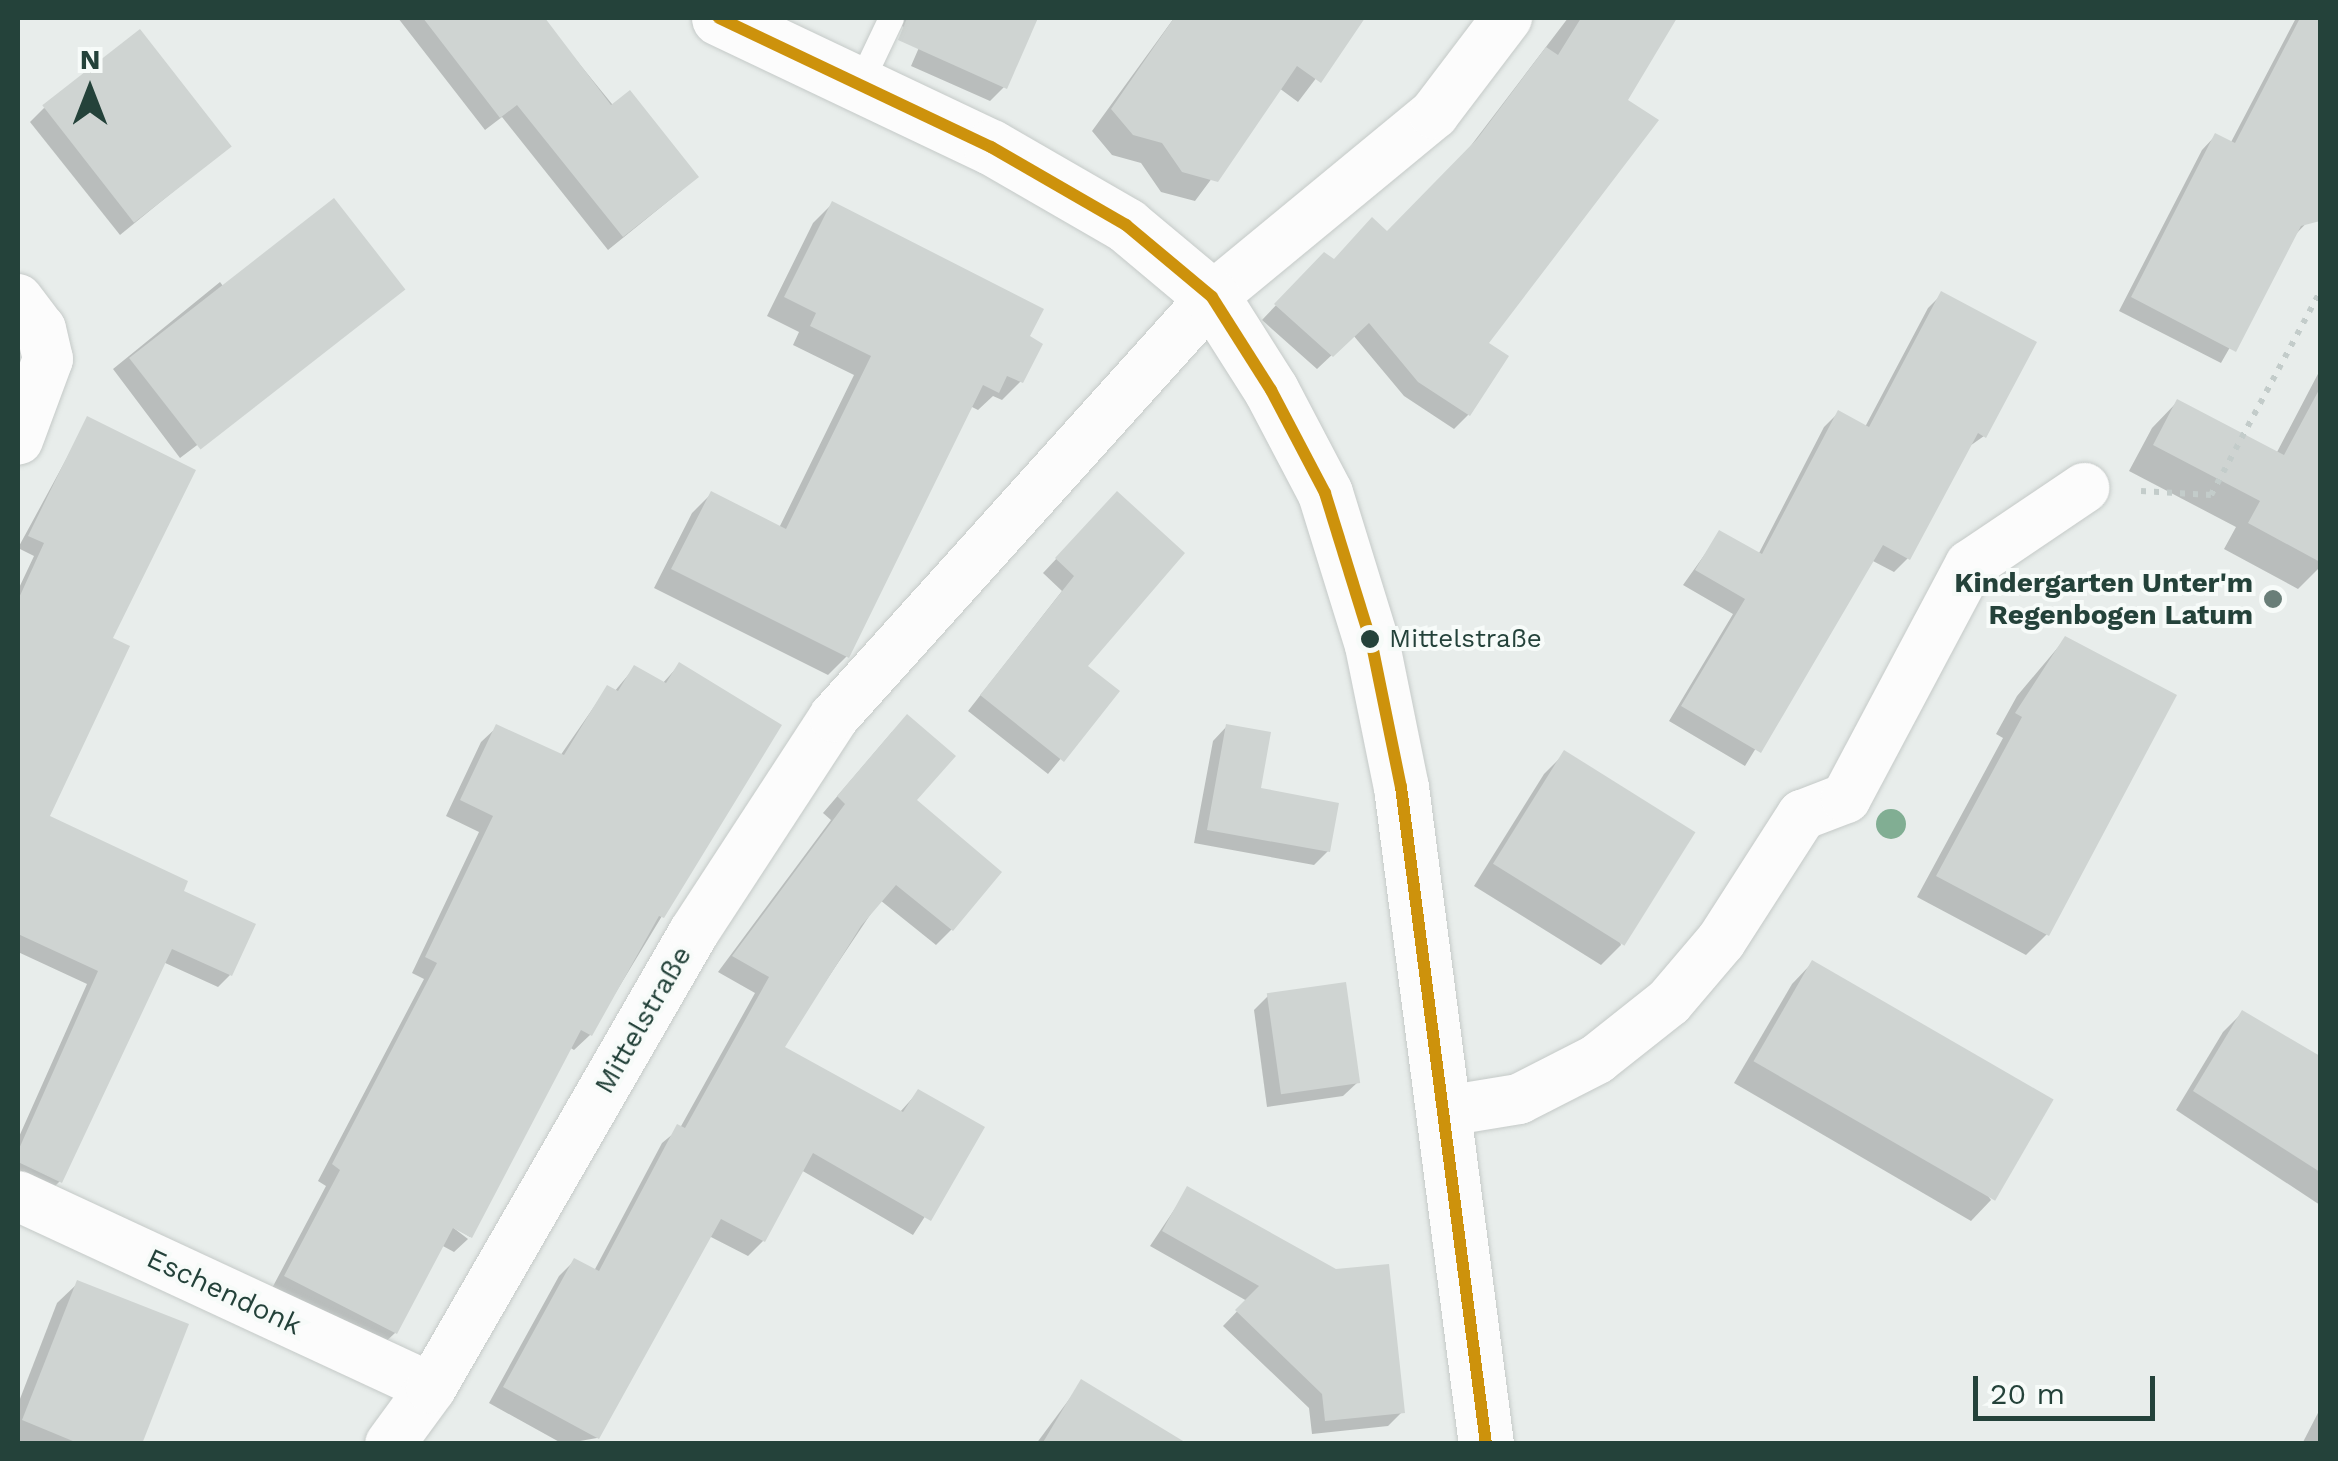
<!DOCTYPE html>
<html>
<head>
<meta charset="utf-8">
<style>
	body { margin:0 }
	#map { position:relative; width:2338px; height:1461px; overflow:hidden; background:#e8edeb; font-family:"Work Sans",sans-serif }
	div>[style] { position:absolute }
	.shadow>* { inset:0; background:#0003 }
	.building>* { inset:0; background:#cfd4d2; transform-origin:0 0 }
	.path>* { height:6px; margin-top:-3px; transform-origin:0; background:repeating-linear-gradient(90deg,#c3ccca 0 5px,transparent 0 13px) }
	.roads { filter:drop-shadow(0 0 2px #c5cac8) drop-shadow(0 0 2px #c5cac8) }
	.service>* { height:25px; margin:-12.5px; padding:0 12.5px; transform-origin:12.5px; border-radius:12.5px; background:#fcfcfc }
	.minor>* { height:50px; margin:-25px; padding:0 25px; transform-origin:25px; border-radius:25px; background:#fcfcfc }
	.tertiary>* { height:55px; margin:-27.5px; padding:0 27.5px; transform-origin:27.5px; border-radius:27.5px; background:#fcfcfc }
	.bus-1>* { height:12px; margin:-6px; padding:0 6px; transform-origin:6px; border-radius:6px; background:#cd920c }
	.trees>* { width:30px; height:30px; margin:-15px; border-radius:50%; background:#81ae93 }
	.dots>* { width:28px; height:28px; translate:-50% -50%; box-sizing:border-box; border:5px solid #f7fbf9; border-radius:50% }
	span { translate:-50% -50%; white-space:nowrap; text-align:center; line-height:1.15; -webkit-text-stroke:8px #f7fbf9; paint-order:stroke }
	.bus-label { font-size:26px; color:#24423a }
	.left { translate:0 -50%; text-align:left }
	.poi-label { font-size:28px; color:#24423a; font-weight:700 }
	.right { translate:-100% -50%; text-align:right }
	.street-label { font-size:28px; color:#24423a }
	.frame { position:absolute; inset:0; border:20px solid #24423a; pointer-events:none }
	.north { position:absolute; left:40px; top:40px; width:100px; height:100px; -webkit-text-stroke:8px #f7fbf9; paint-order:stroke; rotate:0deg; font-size:28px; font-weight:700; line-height:40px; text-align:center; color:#24423a }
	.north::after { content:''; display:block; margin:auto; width:35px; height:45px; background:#24423a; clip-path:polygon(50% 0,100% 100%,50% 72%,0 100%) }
	.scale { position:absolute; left:1973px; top:1376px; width:182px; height:45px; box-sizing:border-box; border:5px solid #24423a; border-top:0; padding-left:12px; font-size:30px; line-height:35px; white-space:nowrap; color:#24423a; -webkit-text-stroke:8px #f7fbf9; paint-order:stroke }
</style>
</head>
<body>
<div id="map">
	<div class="shadow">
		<i style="clip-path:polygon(398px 18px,542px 18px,682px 190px,608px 250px,502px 117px,485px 130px)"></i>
		<i style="clip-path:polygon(884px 18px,1035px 18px,1004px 87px,990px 101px,911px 66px,924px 36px)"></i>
		<i style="clip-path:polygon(1174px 18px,1204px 23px,1208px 18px,1362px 18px,1298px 102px,1279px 88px,1195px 201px,1161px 192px,1141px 163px,1112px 155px,1092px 131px)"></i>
		<i style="clip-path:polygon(1568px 18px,1674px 18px,1485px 343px,1506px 356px,1468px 415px,1454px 429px,1404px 396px,1353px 335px,1317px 369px,1262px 320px,1324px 255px,1333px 261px,1387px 234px,1463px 156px)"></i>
		<i style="clip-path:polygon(2296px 18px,2320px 18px,2320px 209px,2293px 237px,2221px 363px,2119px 311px,2202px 150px,2215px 136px,2230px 144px)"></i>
		<i style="clip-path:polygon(44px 108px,229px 146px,120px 235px,30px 122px)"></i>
		<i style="clip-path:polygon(832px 204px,1027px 338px,1021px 381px,1002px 400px,993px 396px,978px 410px,970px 406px,847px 656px,828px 675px,654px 588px,692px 513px,711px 494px,779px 528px,854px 375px,793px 345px,799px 332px,767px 316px,813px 223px)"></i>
		<i style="clip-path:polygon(220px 282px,223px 286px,403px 289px,180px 458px,113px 369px)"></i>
		<i style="clip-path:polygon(1942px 294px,1984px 436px,1967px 448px,1908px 558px,1894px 572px,1871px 560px,1745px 766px,1669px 721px,1733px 614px,1683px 585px,1720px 533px,1758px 555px,1824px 427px,1838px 413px,1865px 427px,1928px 308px)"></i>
		<i style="clip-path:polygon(2320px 370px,2320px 567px,2298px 589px,2224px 549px,2236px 527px,2129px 471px,2152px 428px,2177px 402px,2276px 454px)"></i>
		<i style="clip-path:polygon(88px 419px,109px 639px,46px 817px,181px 892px,230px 975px,218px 987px,163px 962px,60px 1181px,48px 1193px,18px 1180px,18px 1139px,87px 984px,18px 952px,18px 590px,34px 556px,18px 548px)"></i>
		<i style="clip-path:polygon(1103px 509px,1084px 666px,1116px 692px,1048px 774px,968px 711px,1062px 591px,1043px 573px)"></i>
		<i style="clip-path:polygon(2065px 639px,2047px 934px,2026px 955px,1917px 897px,2003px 738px,1996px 734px,2017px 696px)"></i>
		<i style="clip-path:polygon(679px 665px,662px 916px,590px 1035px,574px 1050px,569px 1047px,470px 1237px,443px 1220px,468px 1239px,454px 1252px,441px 1245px,395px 1333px,379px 1348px,270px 1292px,326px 1186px,318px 1181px,424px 979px,412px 973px,479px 832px,446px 816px,481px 742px,497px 727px,560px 756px,607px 688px,614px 692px,634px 668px,662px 684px)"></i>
		<i style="clip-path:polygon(1227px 726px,1258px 790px,1328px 851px,1314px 865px,1194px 843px,1213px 741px)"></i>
		<i style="clip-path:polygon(892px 732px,952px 929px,936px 945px,880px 900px,781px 1048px,900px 1112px,918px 1092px,982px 1128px,913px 1235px,801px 1170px,763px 1241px,748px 1256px,709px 1236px,597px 1438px,563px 1444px,489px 1403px,559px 1276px,574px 1261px,594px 1271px,662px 1143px,680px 1128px,755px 993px,718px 972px,831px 820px,823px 813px)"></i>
		<i style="clip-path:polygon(1565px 753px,1621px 945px,1601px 965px,1474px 886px,1544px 774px)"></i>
		<i style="clip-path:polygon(1812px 963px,1991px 1200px,1971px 1221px,1734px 1083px,1792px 984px)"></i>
		<i style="clip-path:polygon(1268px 996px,1358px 1082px,1343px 1096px,1267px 1107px,1254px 1010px)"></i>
		<i style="clip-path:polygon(2242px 1013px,2320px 1059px,2320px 1205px,2176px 1110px,2223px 1032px)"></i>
		<i style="clip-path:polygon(1188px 1189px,1402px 1412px,1388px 1426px,1312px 1434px,1309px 1408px,1223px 1326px,1247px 1301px,1150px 1246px)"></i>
		<i style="clip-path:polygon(78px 1283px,140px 1444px,18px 1444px,18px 1404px,57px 1303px)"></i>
		<i style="clip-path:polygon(1082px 1382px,1154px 1444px,1036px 1444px)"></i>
		<i style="clip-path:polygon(2320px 1409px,2320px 1444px,2302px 1444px)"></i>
	</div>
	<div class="building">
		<i style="clip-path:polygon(423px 18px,545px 18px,611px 105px,630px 90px,699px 177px,623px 237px,517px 105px,500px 118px)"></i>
		<i style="clip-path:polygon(907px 18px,1038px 18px,1007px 89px,898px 40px)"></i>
		<i style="clip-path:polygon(1174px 18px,1365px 18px,1321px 83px,1297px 66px,1218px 182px,1182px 172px,1162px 143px,1133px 135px,1111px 109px)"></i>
		<i style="clip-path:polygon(1581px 18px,1677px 18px,1628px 100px,1659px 120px,1489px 343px,1509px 356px,1470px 416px,1418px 382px,1369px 323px,1333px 357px,1274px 304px,1324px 252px,1334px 259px,1372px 217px,1387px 231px,1477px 139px,1546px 47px,1558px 55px)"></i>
		<i style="clip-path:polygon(2300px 18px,2320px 18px,2320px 221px,2301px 226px,2236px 352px,2131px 297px,2215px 133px,2235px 143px)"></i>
		<i style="left:140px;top:29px;width:149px;height:124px;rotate:52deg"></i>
		<i style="left:334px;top:198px;width:116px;height:260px;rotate:52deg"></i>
		<i style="clip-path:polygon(832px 201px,1044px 309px,1030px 336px,1043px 344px,1023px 383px,1007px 376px,999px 393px,983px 385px,849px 658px,671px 569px,711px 491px,786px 529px,871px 356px,810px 326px,816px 313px,784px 297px)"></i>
		<i style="clip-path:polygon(1941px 291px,2037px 342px,1986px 438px,1978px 433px,1910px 560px,1883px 545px,1761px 753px,1681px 706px,1745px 599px,1695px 570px,1719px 530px,1762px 554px,1838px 410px,1869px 427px)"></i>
		<i style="clip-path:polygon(2320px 388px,2320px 562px,2248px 523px,2260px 501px,2153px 445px,2177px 399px,2284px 455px)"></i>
		<i style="clip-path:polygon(87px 416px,196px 470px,113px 638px,130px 646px,50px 816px,188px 881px,184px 891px,256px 924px,232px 976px,172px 949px,62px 1183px,18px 1162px,18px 1151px,98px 971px,18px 934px,18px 600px,44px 543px,28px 536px)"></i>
		<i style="clip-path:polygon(1117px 491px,1185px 553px,1088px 666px,1120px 691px,1064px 762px,980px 695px,1074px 576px,1055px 558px)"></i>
		<i style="clip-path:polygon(2065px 636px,2177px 695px,2049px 936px,1936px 876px,2022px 717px,2015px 713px)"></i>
		<i style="clip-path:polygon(679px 662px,782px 725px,664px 918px,659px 916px,592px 1036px,581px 1030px,472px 1238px,453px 1228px,397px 1334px,284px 1276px,340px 1170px,332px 1164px,437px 963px,425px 957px,493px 816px,460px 800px,496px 724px,564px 755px,607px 685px,618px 691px,634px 665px,666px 683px)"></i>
		<i style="clip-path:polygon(907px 714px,956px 756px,917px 800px,1002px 872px,953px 931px,896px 885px,861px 926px,785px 1047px,903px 1112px,918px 1089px,985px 1127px,931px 1221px,813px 1153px,765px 1242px,721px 1219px,599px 1439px,503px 1387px,574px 1258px,599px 1271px,677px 1124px,685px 1128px,769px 977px,732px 956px,845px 804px,837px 796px)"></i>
		<i style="clip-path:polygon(1226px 724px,1271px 732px,1261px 788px,1339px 803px,1330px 852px,1207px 830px)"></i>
		<i style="left:1564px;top:750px;width:155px;height:134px;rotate:32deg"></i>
		<i style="left:1812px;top:960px;width:279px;height:117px;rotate:30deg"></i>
		<i style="left:1346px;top:982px;width:102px;height:80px;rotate:82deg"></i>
		<i style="clip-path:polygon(2242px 1010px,2320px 1056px,2320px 1172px,2193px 1091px)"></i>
		<i style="clip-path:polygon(1187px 1186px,1336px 1269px,1389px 1264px,1405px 1413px,1325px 1421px,1322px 1394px,1235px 1310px,1259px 1286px,1162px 1231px)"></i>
		<i style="clip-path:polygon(77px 1280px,189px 1324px,142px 1444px,80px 1444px,22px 1420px)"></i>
		<i style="clip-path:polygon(1081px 1379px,1188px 1444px,1042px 1444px)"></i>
	</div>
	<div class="path">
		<i style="left:2141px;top:491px;width:70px;rotate:3.3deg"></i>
		<i style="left:2211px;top:495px;width:230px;rotate:-61.8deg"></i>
	</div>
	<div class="roads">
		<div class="service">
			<i style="left:859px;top:85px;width:74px;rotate:-64.5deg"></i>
		</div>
		<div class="minor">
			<i style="left:18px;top:299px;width:38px;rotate:53deg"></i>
			<i style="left:41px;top:329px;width:31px;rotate:77deg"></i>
			<i style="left:48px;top:359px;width:86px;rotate:110.3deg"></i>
			<i style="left:1446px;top:1111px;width:74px;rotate:-9.3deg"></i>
			<i style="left:1519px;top:1099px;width:88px;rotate:-27.1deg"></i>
			<i style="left:1597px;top:1059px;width:92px;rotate:-38.4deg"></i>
			<i style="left:1669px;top:1002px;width:80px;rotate:-49.6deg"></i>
			<i style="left:1721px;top:941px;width:150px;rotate:-57.3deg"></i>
			<i style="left:1802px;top:815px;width:47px;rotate:-21.1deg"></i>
			<i style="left:1846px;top:798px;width:264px;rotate:-62deg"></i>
			<i style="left:1970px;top:565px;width:138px;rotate:-34deg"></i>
			<i style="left:18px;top:1196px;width:455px;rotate:24.9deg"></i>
			<i style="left:390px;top:1444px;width:69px;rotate:-53.8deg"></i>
			<i style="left:431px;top:1388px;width:526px;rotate:-60.03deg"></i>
			<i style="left:694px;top:932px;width:257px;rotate:-56.9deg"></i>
			<i style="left:834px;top:717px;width:565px;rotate:-48.01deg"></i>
			<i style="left:1212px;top:297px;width:288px;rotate:-39.5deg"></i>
			<i style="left:1434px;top:114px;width:121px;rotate:-52.8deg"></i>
		</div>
		<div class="tertiary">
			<i style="left:719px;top:18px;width:301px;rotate:25.4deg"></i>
			<i style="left:991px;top:147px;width:156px;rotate:30deg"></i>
			<i style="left:1126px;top:225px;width:112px;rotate:39.9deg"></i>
			<i style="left:1212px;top:297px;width:110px;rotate:57.6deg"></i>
			<i style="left:1271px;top:390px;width:116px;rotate:62.3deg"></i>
			<i style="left:1325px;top:493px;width:159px;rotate:72.8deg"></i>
			<i style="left:1372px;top:645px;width:145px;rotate:78.5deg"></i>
			<i style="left:1401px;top:787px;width:662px;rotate:82.63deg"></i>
		</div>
	</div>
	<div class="bus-1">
		<i style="left:719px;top:18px;width:301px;rotate:25.4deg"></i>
		<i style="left:991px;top:147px;width:156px;rotate:30deg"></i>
		<i style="left:1126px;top:225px;width:112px;rotate:39.9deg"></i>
		<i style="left:1212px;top:297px;width:110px;rotate:57.6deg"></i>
		<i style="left:1271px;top:390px;width:116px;rotate:62.3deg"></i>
		<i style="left:1325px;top:493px;width:159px;rotate:72.8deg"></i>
		<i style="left:1372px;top:645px;width:145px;rotate:78.5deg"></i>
		<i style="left:1401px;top:787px;width:662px;rotate:82.63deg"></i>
	</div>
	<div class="trees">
		<i style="left:1891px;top:824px"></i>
	</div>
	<div class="dots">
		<i style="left:2273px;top:599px;background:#697e78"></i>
		<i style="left:1370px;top:639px;background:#24423a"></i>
	</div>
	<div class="bus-label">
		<span class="left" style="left:1389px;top:639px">Mittelstraße</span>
	</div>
	<div class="poi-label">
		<span class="right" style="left:2253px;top:599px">Kindergarten Unter'm<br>Regenbogen Latum</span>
	</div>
	<div class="street-label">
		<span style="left:643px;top:1020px;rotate:-60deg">Mittelstraße</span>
		<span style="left:224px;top:1292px;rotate:25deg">Eschendonk</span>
	</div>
	<div class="frame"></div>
	<div class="north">N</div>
	<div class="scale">20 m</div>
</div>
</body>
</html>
